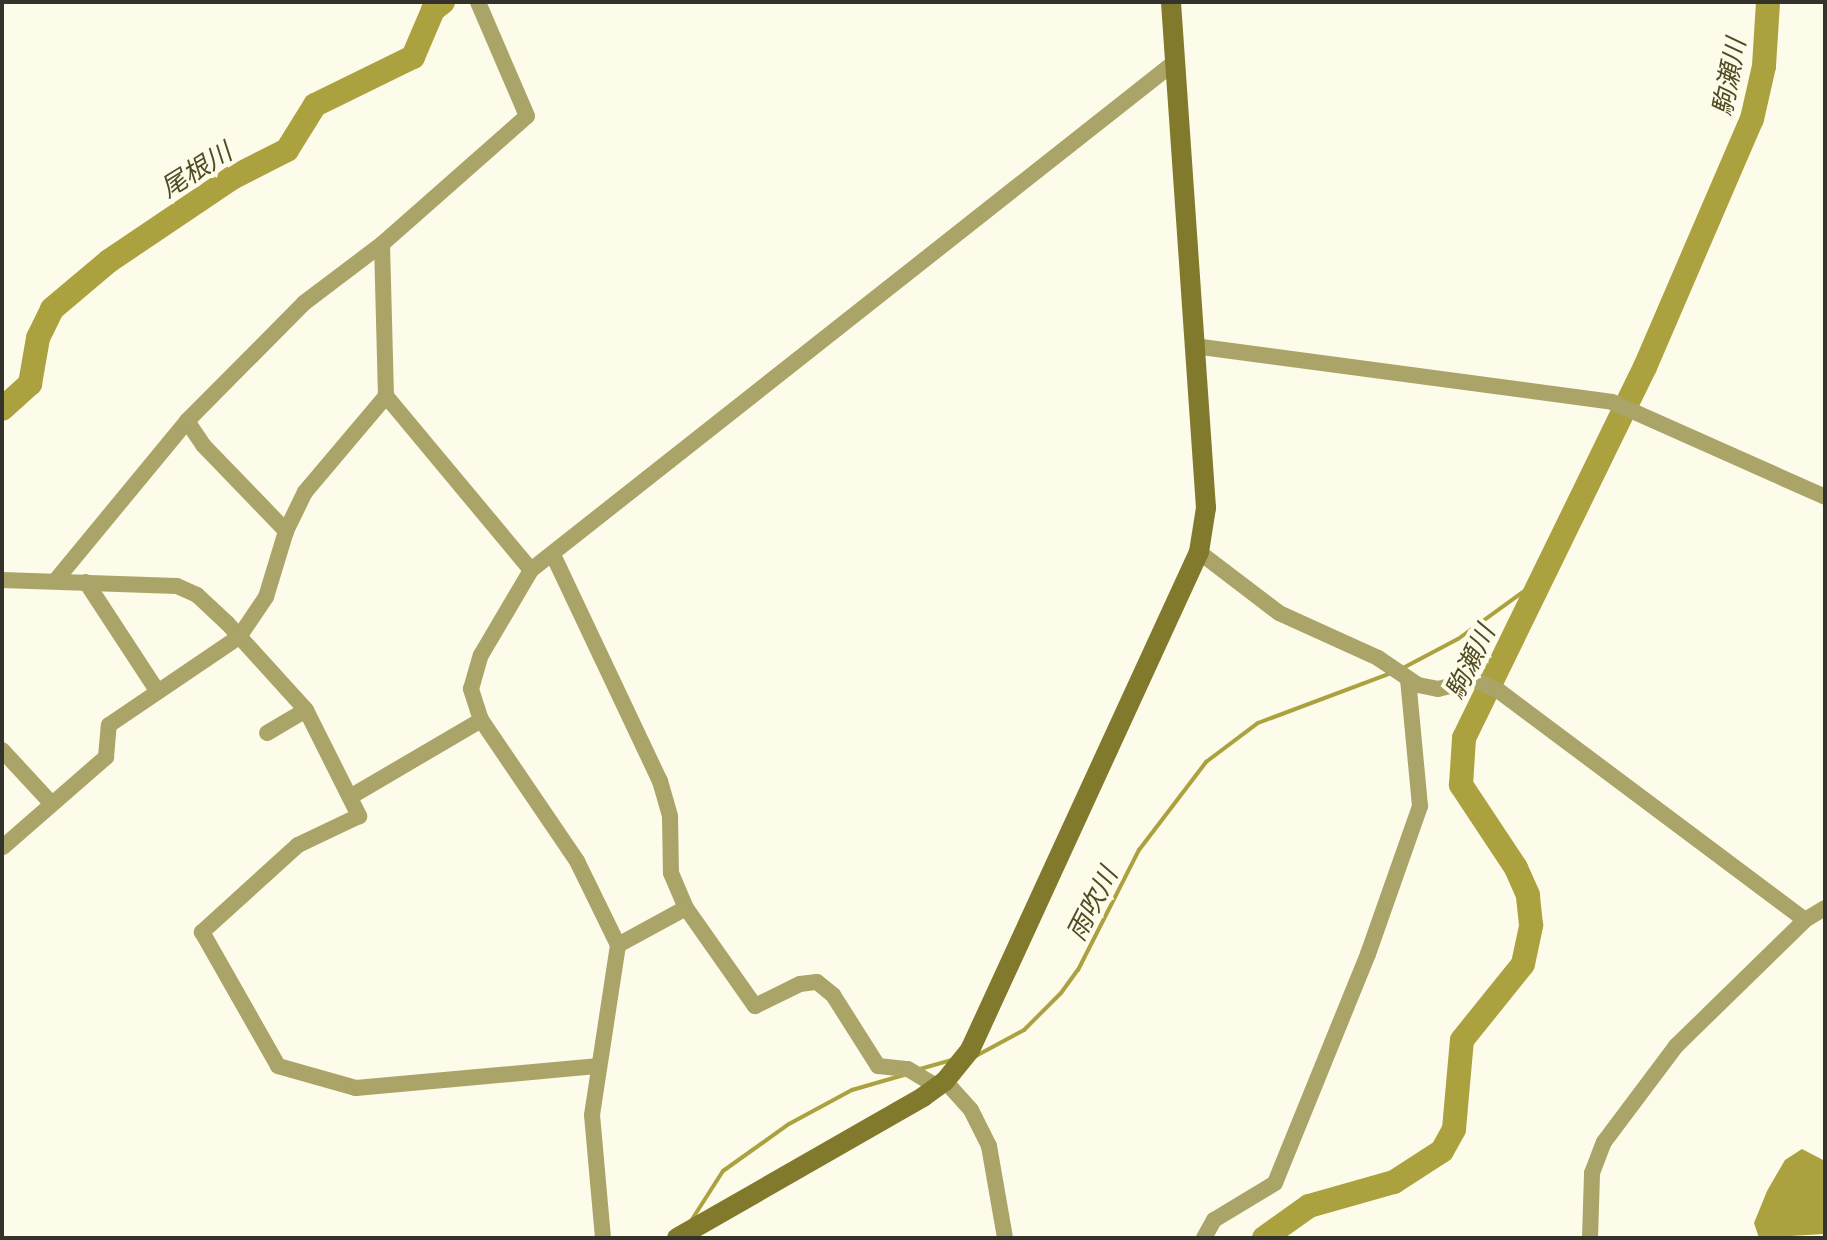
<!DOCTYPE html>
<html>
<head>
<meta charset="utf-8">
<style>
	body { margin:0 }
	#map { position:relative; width:1827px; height:1240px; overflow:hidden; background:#fdfbe9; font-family:Ubuntu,"Noto Sans JP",sans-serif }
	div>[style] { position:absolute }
	.water>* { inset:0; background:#aba23f }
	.stream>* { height:4px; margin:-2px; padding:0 2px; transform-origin:2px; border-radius:2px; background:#aba23f }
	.river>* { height:24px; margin:-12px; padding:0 12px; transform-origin:12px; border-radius:12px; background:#aba23f }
	.street>* { height:16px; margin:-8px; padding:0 8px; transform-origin:8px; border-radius:8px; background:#aaa468 }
	.secondary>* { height:20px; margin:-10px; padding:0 10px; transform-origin:10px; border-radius:10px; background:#817a2d }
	span { translate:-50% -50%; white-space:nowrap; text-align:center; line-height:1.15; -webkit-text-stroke:8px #fdfbe9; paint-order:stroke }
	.water-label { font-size:26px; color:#504c23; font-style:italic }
	.frame { position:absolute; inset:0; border:4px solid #33322b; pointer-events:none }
</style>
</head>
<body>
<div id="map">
	<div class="water">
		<i style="clip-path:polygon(1802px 1149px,1825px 1161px,1824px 1234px,1759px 1238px,1754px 1223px,1767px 1191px,1785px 1160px)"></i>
	</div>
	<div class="stream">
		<i style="left:1403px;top:668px;width:62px;rotate:-27.8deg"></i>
		<i style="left:1458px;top:639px;width:99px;rotate:-35.9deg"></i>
		<i style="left:974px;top:1057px;width:57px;rotate:-28.4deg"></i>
		<i style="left:1024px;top:1030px;width:52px;rotate:-45deg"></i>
		<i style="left:1061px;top:993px;width:29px;rotate:-54deg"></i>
		<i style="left:1078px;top:970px;width:135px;rotate:-63.1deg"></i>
		<i style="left:1139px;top:850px;width:111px;rotate:-52.7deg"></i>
		<i style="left:1206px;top:762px;width:65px;rotate:-36.9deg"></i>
		<i style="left:1258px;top:723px;width:142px;rotate:-20.6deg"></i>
		<i style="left:920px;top:1069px;width:35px;rotate:-16deg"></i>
		<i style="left:691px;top:1221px;width:59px;rotate:-57.4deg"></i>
		<i style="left:723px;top:1171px;width:81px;rotate:-35.5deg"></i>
		<i style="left:789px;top:1124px;width:72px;rotate:-28.4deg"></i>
		<i style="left:852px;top:1090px;width:54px;rotate:-16.1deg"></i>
	</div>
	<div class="river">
		<i style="left:2px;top:409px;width:38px;rotate:-42deg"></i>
		<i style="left:30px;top:384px;width:47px;rotate:-80.1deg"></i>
		<i style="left:38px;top:338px;width:32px;rotate:-64deg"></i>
		<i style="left:52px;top:309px;width:75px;rotate:-40.1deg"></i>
		<i style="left:109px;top:261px;width:148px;rotate:-34deg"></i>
		<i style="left:232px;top:178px;width:62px;rotate:-27deg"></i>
		<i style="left:287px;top:150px;width:53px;rotate:-58.1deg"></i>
		<i style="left:315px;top:105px;width:109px;rotate:-26.1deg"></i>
		<i style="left:413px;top:57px;width:51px;rotate:-66.9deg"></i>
		<i style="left:433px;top:10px;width:13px;rotate:-39deg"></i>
		<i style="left:1264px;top:1238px;width:55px;rotate:-35.4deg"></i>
		<i style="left:1309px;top:1206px;width:88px;rotate:-15.8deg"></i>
		<i style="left:1394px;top:1182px;width:57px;rotate:-32.9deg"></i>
		<i style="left:1442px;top:1151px;width:25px;rotate:-61deg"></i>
		<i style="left:1454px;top:1129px;width:89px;rotate:-84.9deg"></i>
		<i style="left:1462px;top:1040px;width:97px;rotate:-51.2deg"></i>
		<i style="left:1523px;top:964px;width:40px;rotate:-78deg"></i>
		<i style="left:1531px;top:925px;width:30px;rotate:-96deg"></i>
		<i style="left:1528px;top:895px;width:30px;rotate:-114deg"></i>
		<i style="left:1516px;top:868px;width:100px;rotate:-123.5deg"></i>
		<i style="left:1461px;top:785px;width:47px;rotate:-86.3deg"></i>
		<i style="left:1464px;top:738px;width:413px;rotate:-64deg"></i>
		<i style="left:1645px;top:367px;width:270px;rotate:-66.7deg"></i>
		<i style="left:1752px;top:119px;width:54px;rotate:-77.2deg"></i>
		<i style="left:1764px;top:66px;width:64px;rotate:-86.4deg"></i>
	</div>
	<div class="street">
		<i style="left:382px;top:244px;width:152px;rotate:88.5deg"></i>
		<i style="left:386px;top:396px;width:226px;rotate:50.2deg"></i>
		<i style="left:1194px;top:346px;width:422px;rotate:7.6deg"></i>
		<i style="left:1612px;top:402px;width:233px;rotate:24deg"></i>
		<i style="left:187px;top:421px;width:29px;rotate:56deg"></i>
		<i style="left:203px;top:445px;width:120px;rotate:46deg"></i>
		<i style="left:1199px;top:552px;width:101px;rotate:37.3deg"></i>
		<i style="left:1279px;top:613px;width:109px;rotate:24.4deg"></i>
		<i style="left:1378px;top:658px;width:48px;rotate:34deg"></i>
		<i style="left:1418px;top:685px;width:20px;rotate:11deg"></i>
		<i style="left:1438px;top:689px;width:38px;rotate:-14deg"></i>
		<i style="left:1475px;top:680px;width:26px;rotate:25deg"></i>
		<i style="left:1499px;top:691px;width:382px;rotate:36.8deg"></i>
		<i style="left:554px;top:557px;width:248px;rotate:64.7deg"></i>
		<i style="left:660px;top:781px;width:37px;rotate:74deg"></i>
		<i style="left:670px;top:817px;width:56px;rotate:89deg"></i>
		<i style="left:671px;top:873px;width:38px;rotate:67deg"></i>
		<i style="left:686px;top:908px;width:120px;rotate:54.9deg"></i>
		<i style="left:755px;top:1006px;width:50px;rotate:-26.1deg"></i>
		<i style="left:800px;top:984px;width:17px;rotate:-7deg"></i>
		<i style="left:817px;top:982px;width:21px;rotate:39deg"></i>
		<i style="left:833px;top:995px;width:84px;rotate:57.6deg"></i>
		<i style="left:878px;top:1066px;width:30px;rotate:6deg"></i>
		<i style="left:908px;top:1069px;width:35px;rotate:31deg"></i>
		<i style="left:2px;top:580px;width:175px;rotate:2deg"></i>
		<i style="left:177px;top:586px;width:22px;rotate:24deg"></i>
		<i style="left:197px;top:595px;width:42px;rotate:43.1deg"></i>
		<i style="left:228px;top:624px;width:116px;rotate:47.8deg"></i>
		<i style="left:306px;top:710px;width:119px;rotate:63.4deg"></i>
		<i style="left:359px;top:816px;width:68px;rotate:154.6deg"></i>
		<i style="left:298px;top:845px;width:130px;rotate:137.8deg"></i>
		<i style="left:202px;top:932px;width:154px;rotate:60.4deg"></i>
		<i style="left:278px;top:1066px;width:81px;rotate:15.8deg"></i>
		<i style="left:356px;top:1088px;width:244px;rotate:-5.2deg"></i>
		<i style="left:56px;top:580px;width:206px;rotate:-50.5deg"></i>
		<i style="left:187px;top:421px;width:166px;rotate:-45.2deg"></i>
		<i style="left:304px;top:303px;width:98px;rotate:-37.1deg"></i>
		<i style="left:382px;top:244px;width:193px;rotate:-41.4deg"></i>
		<i style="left:527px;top:116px;width:124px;rotate:-113.3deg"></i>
		<i style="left:86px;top:582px;width:131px;rotate:56.8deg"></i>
		<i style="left:267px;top:733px;width:45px;rotate:-30.5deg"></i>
		<i style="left:2px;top:750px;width:72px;rotate:47.2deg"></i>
		<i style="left:350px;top:797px;width:152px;rotate:-30.4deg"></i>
		<i style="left:3px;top:847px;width:137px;rotate:-41.1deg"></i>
		<i style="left:106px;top:757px;width:32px;rotate:-85deg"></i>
		<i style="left:109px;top:725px;width:157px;rotate:-34.1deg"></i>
		<i style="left:239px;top:637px;width:48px;rotate:-56deg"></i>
		<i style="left:266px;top:597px;width:69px;rotate:-73.1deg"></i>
		<i style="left:286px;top:531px;width:43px;rotate:-64deg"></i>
		<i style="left:305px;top:492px;width:126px;rotate:-49.8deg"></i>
		<i style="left:618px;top:945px;width:77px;rotate:-28.6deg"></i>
		<i style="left:945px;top:1081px;width:39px;rotate:48deg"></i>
		<i style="left:971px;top:1110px;width:40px;rotate:63.4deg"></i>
		<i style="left:989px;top:1146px;width:93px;rotate:80.1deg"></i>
		<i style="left:603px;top:1238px;width:123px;rotate:-95.1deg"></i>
		<i style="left:592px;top:1115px;width:172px;rotate:-81.3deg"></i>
		<i style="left:618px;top:945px;width:93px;rotate:-116deg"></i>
		<i style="left:577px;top:861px;width:171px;rotate:-124.2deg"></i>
		<i style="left:481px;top:720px;width:33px;rotate:-108deg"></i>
		<i style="left:471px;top:689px;width:35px;rotate:-74deg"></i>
		<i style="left:481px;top:655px;width:99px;rotate:-59.5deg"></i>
		<i style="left:531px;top:570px;width:820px;rotate:-38.27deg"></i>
		<i style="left:1204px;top:1238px;width:21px;rotate:-61deg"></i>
		<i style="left:1214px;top:1220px;width:71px;rotate:-31.2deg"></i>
		<i style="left:1275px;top:1183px;width:247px;rotate:-67.9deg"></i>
		<i style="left:1368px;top:954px;width:157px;rotate:-70.6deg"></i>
		<i style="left:1420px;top:806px;width:128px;rotate:-95.4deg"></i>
		<i style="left:1590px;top:1238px;width:65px;rotate:-88.2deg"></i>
		<i style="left:1592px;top:1173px;width:33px;rotate:-69deg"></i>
		<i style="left:1604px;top:1142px;width:120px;rotate:-53.1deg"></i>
		<i style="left:1676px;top:1046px;width:180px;rotate:-44.3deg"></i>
		<i style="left:1805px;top:920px;width:23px;rotate:-31deg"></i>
	</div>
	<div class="secondary">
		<i style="left:677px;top:1238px;width:284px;rotate:-29.8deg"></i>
		<i style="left:923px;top:1097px;width:27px;rotate:-36deg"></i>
		<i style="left:945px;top:1081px;width:40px;rotate:-51deg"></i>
		<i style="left:970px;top:1050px;width:548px;rotate:-65.31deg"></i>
		<i style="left:1199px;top:552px;width:45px;rotate:-81deg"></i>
		<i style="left:1206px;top:508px;width:507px;rotate:-93.96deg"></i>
	</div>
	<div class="water-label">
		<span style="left:1729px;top:77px;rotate:-79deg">駒瀬川</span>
		<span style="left:196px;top:170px;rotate:-32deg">尾根川</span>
		<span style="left:1470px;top:662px;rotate:-64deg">駒瀬川</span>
		<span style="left:1092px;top:904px;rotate:-63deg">雨吹川</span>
	</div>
	<div class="frame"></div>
</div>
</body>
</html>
